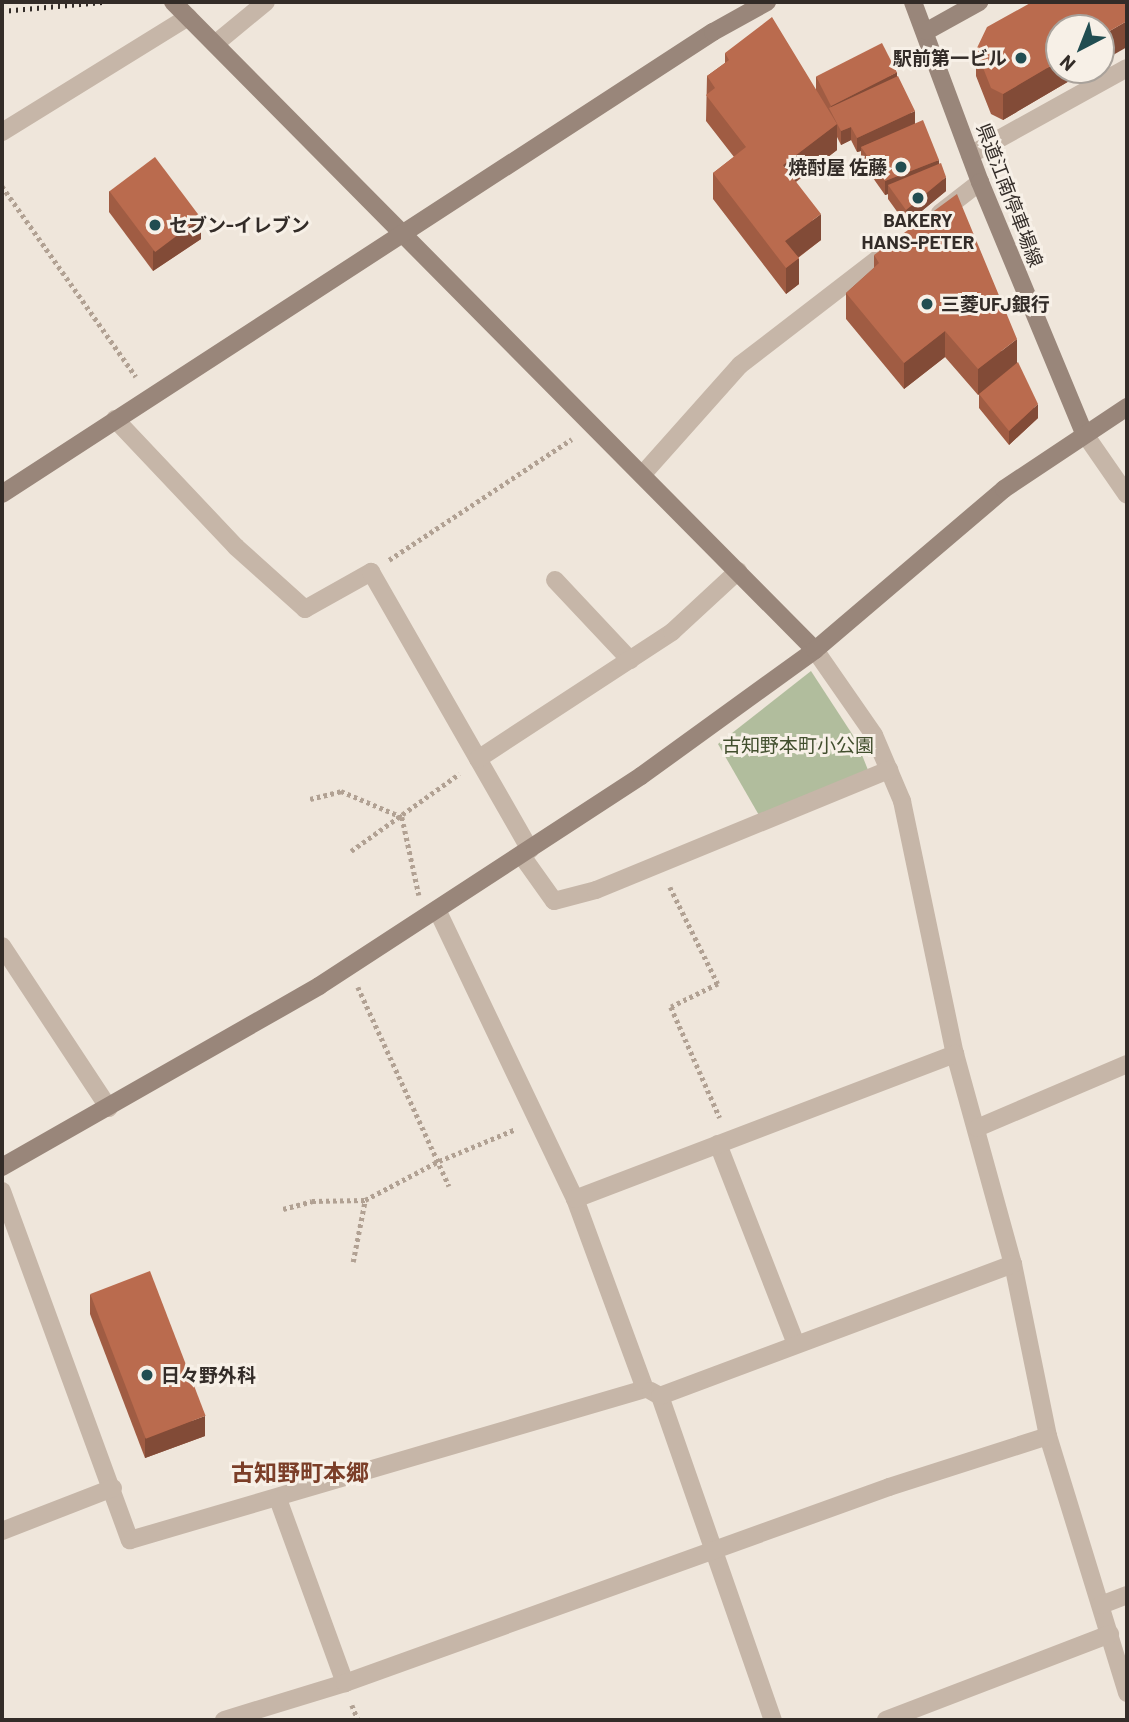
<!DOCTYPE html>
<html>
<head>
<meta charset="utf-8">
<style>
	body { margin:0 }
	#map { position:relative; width:1129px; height:1722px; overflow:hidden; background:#efe6db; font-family:Barlow,"Noto Sans JP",sans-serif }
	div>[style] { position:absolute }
	.green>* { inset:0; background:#b1bd9d }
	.path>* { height:4.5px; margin-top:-2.25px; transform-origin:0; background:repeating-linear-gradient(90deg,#b1a193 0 3.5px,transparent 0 7px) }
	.street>* { height:18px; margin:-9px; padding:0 9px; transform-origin:9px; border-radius:9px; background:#c6b6a8 }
	.secondary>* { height:18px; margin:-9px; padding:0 9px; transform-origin:9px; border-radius:9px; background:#99867a }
	.rail>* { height:5px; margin-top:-2.5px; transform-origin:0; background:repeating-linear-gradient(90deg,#332c28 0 2px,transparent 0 7px) }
	.wall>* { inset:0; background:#a05c43 }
	.shaded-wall>* { inset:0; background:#824b37 }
	.building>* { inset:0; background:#ba6b4e; transform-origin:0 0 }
	.dots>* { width:19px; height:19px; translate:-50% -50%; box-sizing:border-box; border:4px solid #f7f0e7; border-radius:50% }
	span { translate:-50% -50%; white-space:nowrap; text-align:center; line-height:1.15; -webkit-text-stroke:6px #f7f0e7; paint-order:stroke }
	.poi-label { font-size:19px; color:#332c28; font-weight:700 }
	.right { translate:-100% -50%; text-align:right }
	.left { translate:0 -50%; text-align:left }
	.street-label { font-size:19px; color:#332c28 }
	.park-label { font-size:19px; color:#424f2e }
	.quarter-label { font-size:23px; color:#7b3e28; font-weight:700 }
	.frame { position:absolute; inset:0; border:4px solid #332c28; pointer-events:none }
	.north { position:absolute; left:1045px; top:14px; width:70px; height:70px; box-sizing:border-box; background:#f7f0e7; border:2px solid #a9a29b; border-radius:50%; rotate:222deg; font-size:19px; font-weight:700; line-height:28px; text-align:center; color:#332c28 }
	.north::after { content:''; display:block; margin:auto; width:24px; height:32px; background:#214d51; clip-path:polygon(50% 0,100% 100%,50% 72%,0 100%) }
</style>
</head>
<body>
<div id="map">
	<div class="green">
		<i style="clip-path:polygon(811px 671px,856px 740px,868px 770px,760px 817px,718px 744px)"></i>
	</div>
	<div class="path">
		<i style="left:2px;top:186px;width:233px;rotate:54.9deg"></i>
		<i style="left:389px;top:560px;width:219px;rotate:-33.5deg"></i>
		<i style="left:310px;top:799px;width:32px;rotate:-14deg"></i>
		<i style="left:341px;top:791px;width:66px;rotate:23.1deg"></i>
		<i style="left:402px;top:817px;width:80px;rotate:77.7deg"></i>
		<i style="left:351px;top:851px;width:133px;rotate:-35.5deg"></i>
		<i style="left:670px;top:887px;width:108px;rotate:63.7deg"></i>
		<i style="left:718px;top:984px;width:52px;rotate:153.9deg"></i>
		<i style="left:671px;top:1007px;width:121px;rotate:66.2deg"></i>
		<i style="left:358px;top:987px;width:219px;rotate:65.4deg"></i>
		<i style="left:283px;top:1209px;width:30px;rotate:-15deg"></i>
		<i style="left:312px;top:1201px;width:53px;rotate:-1.1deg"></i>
		<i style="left:365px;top:1200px;width:84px;rotate:-27.8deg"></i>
		<i style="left:439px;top:1161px;width:83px;rotate:-22.6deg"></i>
		<i style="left:353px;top:1262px;width:63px;rotate:-79deg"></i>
		<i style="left:352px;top:1705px;width:16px;rotate:68deg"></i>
	</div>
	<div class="street">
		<i style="left:215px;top:44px;width:66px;rotate:-39.5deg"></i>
		<i style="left:2px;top:132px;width:219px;rotate:-31.7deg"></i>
		<i style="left:970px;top:155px;width:179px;rotate:-29deg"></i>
		<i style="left:940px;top:213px;width:51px;rotate:-37.8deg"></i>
		<i style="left:115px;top:419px;width:176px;rotate:46.6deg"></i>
		<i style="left:236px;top:547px;width:93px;rotate:41.9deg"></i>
		<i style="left:305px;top:609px;width:76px;rotate:-29.3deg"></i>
		<i style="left:371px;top:572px;width:320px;rotate:60.2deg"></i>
		<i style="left:1084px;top:433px;width:75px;rotate:55.3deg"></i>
		<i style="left:642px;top:475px;width:147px;rotate:-48.3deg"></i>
		<i style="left:740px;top:365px;width:192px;rotate:-37.6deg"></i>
		<i style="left:555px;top:580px;width:110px;rotate:46.8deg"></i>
		<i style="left:815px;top:650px;width:103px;rotate:55.2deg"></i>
		<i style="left:874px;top:735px;width:72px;rotate:67deg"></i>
		<i style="left:902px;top:801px;width:258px;rotate:78.2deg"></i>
		<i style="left:955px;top:1054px;width:218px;rotate:74.6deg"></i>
		<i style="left:1013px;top:1264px;width:176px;rotate:78.5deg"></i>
		<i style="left:1048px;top:1436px;width:269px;rotate:72.9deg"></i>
		<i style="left:478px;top:759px;width:232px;rotate:-33.2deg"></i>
		<i style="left:672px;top:632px;width:90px;rotate:-42.7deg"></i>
		<i style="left:522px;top:856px;width:55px;rotate:54.6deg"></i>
		<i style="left:554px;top:901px;width:43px;rotate:-14.7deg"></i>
		<i style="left:596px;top:890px;width:317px;rotate:-22.3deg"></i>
		<i style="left:2px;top:946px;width:194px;rotate:56.6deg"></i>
		<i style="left:977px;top:1128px;width:163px;rotate:-23.1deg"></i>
		<i style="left:718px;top:1144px;width:212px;rotate:68.7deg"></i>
		<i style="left:2px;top:1191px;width:372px;rotate:69.9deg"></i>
		<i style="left:130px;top:1540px;width:537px;rotate:-16.34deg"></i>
		<i style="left:645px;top:1389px;width:202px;rotate:-110.2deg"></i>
		<i style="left:575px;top:1199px;width:318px;rotate:-115.5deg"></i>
		<i style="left:575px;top:1199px;width:407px;rotate:-20.9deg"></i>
		<i style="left:651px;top:1391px;width:10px;rotate:29deg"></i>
		<i style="left:660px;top:1396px;width:343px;rotate:70.8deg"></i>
		<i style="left:660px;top:1396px;width:377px;rotate:-20.5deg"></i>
		<i style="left:278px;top:1499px;width:196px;rotate:70deg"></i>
		<i style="left:2px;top:1531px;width:119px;rotate:-21.2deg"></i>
		<i style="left:1101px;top:1605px;width:28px;rotate:-21deg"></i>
		<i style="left:224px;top:1720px;width:127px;rotate:-17deg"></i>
		<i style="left:345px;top:1683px;width:578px;rotate:-19.81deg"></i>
		<i style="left:889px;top:1487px;width:167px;rotate:-17.8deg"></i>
		<i style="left:886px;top:1720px;width:240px;rotate:-21deg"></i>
	</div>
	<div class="secondary">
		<i style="left:173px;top:2px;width:912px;rotate:45.27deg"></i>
		<i style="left:913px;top:2px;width:192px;rotate:69.6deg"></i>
		<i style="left:980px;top:182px;width:272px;rotate:67.5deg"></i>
		<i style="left:927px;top:31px;width:60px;rotate:-29.1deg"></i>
		<i style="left:2px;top:494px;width:848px;rotate:-33.02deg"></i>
		<i style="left:713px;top:32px;width:62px;rotate:-29.1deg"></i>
		<i style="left:2px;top:1167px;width:365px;rotate:-29.7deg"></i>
		<i style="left:319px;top:986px;width:384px;rotate:-33.1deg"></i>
		<i style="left:641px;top:776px;width:215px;rotate:-35.9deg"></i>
		<i style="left:815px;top:650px;width:248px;rotate:-40.4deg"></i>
		<i style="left:1004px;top:489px;width:148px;rotate:-33.7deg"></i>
	</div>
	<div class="rail">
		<i style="left:2px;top:11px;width:101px;rotate:-5.1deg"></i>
	</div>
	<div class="wall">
		<i style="clip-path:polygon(976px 50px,1059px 70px,1088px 70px,1003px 120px,991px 114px,976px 76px)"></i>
		<i style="clip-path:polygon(725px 53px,816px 90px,816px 77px,897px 76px,915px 124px,939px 163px,946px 191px,906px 224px,888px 199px,888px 194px,885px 195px,861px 161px,861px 151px,857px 152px,851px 140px,841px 145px,837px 137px,837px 150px,796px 182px,821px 240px,798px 258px,799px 284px,786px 294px,713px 199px,713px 173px,734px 157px,706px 121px,707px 76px,725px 63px)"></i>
		<i style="clip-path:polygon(109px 191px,201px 239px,153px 271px,109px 212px)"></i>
		<i style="clip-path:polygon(874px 255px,1017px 363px,1038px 418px,1009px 445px,979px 408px,979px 394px,978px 395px,945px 357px,904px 389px,846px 319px,846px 293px,874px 268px)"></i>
		<i style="clip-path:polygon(90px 1294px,205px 1436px,145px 1458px,90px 1314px)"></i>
	</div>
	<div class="shaded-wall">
		<i style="clip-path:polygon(1127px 21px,1127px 47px,1101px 62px,1101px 36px)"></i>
		<i style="clip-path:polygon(1059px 61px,1059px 70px,1088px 70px,1003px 120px,1003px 94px)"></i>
		<i style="clip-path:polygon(897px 72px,897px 86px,831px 111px,831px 106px)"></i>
		<i style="clip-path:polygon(915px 111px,915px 125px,861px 147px,861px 151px,857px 152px,857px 138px)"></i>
		<i style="clip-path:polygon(837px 124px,837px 150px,783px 191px,783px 165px)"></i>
		<i style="clip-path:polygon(851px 127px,851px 140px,841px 145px,841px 131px)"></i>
		<i style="clip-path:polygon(939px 160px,939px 174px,888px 185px,888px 194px,885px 195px,885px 181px)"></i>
		<i style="clip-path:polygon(946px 177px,946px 191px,906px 224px,906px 210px)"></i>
		<i style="clip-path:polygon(821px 214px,821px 240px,785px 267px,785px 241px)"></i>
		<i style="clip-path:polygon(201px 218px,201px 239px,153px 271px,153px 251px)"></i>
		<i style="clip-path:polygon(799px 258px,799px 284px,786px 294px,786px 268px)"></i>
		<i style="clip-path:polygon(945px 331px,945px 357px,904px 389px,904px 363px)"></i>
		<i style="clip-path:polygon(1017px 339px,1017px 365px,978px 395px,978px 369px)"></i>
		<i style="clip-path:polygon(1038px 404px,1038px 418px,1009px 445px,1009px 431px)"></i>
		<i style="clip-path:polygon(205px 1416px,205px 1436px,145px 1458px,145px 1438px)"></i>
	</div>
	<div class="building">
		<i style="clip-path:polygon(1032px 2px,1127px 2px,1127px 21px,1101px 36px,1101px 28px,1059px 28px,1059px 61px,1003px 94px,991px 88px,976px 50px,987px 27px)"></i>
		<i style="clip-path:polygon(772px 17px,837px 124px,783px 165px,821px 214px,785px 241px,799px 258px,786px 268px,713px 173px,746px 147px,706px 95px,715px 88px,707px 76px,729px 60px,725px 53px)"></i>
		<i style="left:882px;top:43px;width:33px;height:74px;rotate:63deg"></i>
		<i style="clip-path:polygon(898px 76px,915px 111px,857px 138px,851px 127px,841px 131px,829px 108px)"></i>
		<i style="clip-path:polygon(923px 120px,939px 160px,885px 181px,861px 147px)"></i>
		<i style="left:155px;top:157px;width:76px;height:57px;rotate:53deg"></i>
		<i style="clip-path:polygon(941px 163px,946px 177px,906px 210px,888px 185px)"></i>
		<i style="clip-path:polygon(957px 194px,1017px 339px,978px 369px,945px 331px,904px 363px,846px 293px,879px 263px,874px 255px)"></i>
		<i style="clip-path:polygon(1018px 362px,1038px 404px,1009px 431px,979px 394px)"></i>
		<i style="left:150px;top:1271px;width:155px;height:64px;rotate:69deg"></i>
	</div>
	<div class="dots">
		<i style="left:1021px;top:58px;background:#214d51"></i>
		<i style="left:901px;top:167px;background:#214d51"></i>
		<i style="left:918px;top:198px;background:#214d51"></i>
		<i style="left:155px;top:225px;background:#214d51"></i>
		<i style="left:927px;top:304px;background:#214d51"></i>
		<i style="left:147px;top:1375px;background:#214d51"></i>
	</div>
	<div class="poi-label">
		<span class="right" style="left:1007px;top:58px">駅前第一ビル</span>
		<span class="right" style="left:887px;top:167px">焼酎屋 佐藤</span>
		<span style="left:918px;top:231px">BAKERY<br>HANS-PETER</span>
		<span class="left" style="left:169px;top:225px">セブン-イレブン</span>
		<span class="left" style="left:941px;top:304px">三菱UFJ銀行</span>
		<span class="left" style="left:161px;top:1375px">日々野外科</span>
	</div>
	<div class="street-label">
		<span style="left:1010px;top:195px;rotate:69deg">県道江南停車場線</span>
	</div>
	<div class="park-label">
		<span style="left:798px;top:745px">古知野本町小公園</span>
	</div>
	<div class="quarter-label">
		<span style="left:300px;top:1472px">古知野町本郷</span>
	</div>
	<div class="frame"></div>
	<div class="north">N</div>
</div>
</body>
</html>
